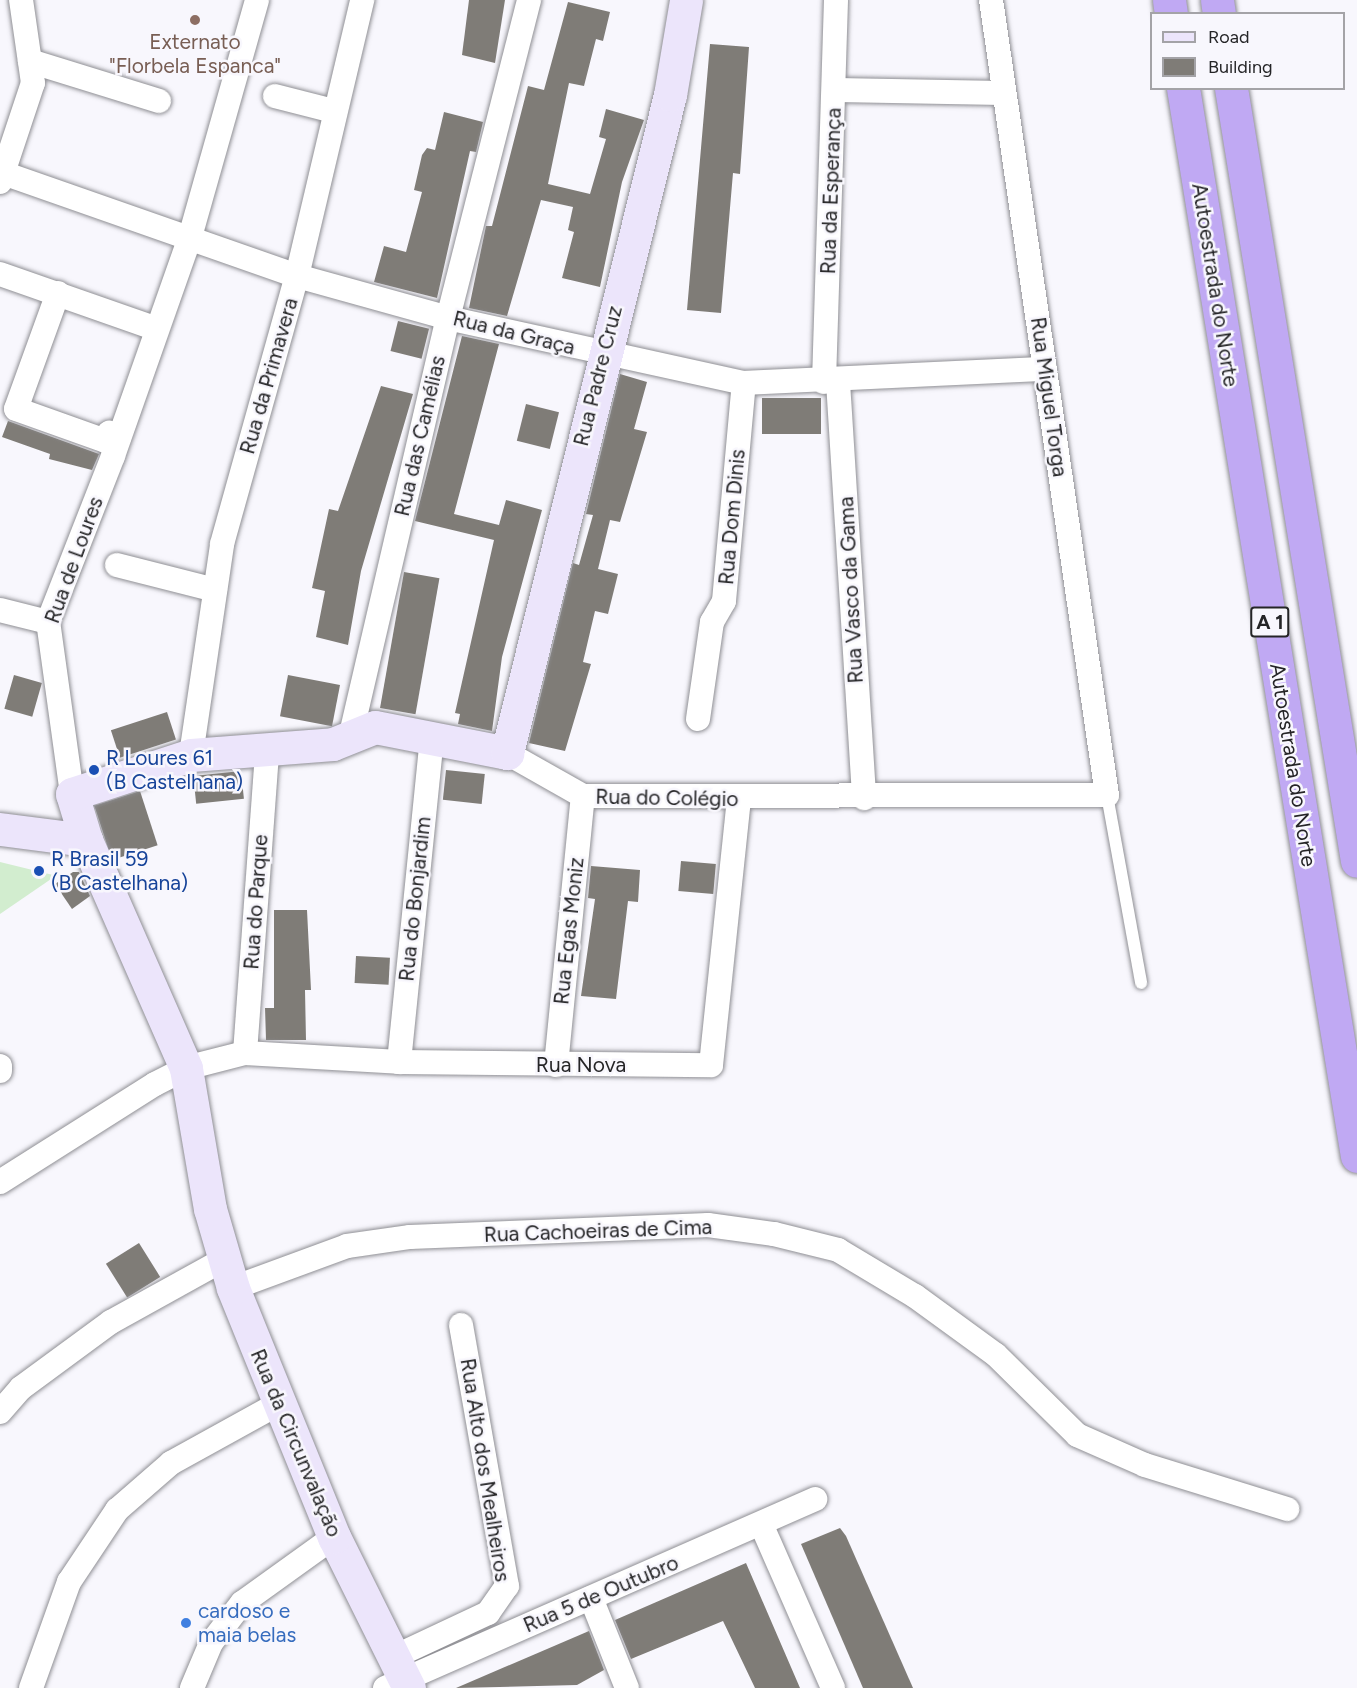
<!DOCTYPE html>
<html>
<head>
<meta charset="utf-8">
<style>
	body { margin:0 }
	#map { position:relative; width:1357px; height:1688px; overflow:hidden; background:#f8f7fd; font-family:Figtree,sans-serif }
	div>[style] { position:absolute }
	.green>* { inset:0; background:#d2edcf }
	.building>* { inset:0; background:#7f7c77; transform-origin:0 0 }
	.roads { filter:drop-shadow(0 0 2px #8f8f94) drop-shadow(0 0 2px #8f8f94) }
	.lane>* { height:12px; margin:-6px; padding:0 6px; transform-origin:6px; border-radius:6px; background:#fff }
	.street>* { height:24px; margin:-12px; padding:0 12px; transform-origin:12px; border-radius:12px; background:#fff }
	.secondary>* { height:33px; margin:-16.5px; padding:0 16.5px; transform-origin:16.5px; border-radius:16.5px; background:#ece5fb }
	.highway>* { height:33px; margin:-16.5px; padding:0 16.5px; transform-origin:16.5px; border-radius:16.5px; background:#c0a9f3 }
	.dots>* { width:16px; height:16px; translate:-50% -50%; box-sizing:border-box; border:3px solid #f8f7fd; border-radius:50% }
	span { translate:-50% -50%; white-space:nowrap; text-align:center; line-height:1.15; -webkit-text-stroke:5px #f8f7fd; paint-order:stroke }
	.shield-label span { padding:2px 4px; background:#f8f7fd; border:2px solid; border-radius:4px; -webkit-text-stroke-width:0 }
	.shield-label { font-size:20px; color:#252527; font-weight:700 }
	.education-label { font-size:21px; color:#785e54 }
	.street-label { font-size:21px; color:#252527 }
	.transit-label { font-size:21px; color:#164399 }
	.left { translate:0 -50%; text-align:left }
	.shop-label { font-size:21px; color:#366cbe }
	.legend { position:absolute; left:1150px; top:12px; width:195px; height:78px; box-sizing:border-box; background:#f8f7fd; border:2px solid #a4a3a7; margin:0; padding:8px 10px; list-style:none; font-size:18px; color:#252527 }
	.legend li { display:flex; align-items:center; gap:12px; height:30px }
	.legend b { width:30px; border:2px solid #a4a3a7 }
</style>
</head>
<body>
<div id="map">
	<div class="green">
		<i style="clip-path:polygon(0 862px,53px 875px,54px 877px,0 914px)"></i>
	</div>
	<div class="building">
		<i style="clip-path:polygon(469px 0,505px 0,495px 63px,462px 55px)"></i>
		<i style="clip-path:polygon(568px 2px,610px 12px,603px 41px,596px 39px,584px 86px,569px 83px,548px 184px,590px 194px,606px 139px,599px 137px,606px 109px,644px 120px,622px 182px,600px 287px,562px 278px,574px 232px,568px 230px,573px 207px,541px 200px,507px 316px,469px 308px,486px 226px,492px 226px,528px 86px,544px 90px)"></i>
		<i style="clip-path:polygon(710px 44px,749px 47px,740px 174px,733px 173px,721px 313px,687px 310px)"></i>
		<i style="clip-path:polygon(444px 112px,483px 122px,476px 152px,470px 151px,437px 298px,374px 282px,384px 246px,406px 252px,422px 192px,414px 190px,422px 155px,427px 148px,435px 150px)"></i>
		<i style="left:398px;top:321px;width:32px;height:31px;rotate:14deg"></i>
		<i style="clip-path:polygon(462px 336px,499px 344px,454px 514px,499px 525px,506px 500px,542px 510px,502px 657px,492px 731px,458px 724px,460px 714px,455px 713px,494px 540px,415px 521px)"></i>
		<i style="clip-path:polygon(620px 374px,647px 382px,634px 429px,647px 432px,620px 522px,610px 520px,598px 569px,618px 574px,608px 614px,595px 611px,583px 662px,591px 664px,565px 751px,529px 743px,573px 563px,579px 565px,593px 515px,586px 514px)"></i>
		<i style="clip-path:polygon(381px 386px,413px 394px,361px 571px,348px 645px,316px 637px,325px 591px,312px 588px,329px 509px,338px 511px)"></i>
		<i style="left:762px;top:398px;width:59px;height:36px"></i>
		<i style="left:526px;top:404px;width:34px;height:38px;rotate:14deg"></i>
		<i style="clip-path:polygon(8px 421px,99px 454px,92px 470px,49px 459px,50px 454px,2px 437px)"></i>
		<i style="left:404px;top:572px;width:36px;height:138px;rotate:10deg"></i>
		<i style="left:14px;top:675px;width:29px;height:35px;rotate:16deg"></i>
		<i style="left:288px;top:675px;width:53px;height:42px;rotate:11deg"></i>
		<i style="left:167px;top:712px;width:29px;height:59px;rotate:72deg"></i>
		<i style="left:446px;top:770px;width:39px;height:30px;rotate:6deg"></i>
		<i style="left:241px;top:771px;width:28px;height:48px;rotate:84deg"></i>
		<i style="left:140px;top:791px;width:57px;height:48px;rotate:72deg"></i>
		<i style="left:681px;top:861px;width:35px;height:30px;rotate:5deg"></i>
		<i style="clip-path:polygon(591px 866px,640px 870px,638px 902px,628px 901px,616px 999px,581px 996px,595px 899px,588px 898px)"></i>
		<i style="clip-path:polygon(73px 872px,79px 872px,90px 896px,72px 909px,55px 884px)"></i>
		<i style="clip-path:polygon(274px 910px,307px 910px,311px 990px,305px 990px,306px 1040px,266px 1040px,265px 1008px,274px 1008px)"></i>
		<i style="left:356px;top:956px;width:34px;height:27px;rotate:3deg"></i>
		<i style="left:139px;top:1243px;width:40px;height:39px;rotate:58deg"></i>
		<i style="clip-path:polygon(840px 1528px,846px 1536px,913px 1688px,863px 1688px,801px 1544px)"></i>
		<i style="clip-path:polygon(746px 1563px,800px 1688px,755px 1688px,723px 1621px,631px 1659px,615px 1620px)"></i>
		<i style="clip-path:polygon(589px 1631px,604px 1670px,577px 1685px,456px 1688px)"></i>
	</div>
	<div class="roads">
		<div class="lane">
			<i style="left:1107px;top:795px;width:191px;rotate:79.7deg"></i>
		</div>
		<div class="street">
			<i style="left:30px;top:61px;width:135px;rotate:17.2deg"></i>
			<i style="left:835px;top:90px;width:169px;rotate:1deg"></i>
			<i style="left:275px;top:96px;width:61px;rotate:14.3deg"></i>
			<i style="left:3px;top:173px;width:312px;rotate:19.3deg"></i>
			<i style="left:297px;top:276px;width:157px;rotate:15.5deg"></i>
			<i style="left:448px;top:318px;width:303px;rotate:12.4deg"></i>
			<i style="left:744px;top:383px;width:301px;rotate:-2.7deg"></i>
			<i style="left:0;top:182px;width:104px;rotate:-71.6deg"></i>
			<i style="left:33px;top:83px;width:84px;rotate:-98.2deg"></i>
			<i style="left:0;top:274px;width:163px;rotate:19.3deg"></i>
			<i style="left:58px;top:293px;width:123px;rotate:109.9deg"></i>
			<i style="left:16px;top:409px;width:96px;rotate:19.6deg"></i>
			<i style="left:106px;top:441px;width:9px;rotate:-69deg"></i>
			<i style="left:109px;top:433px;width:11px;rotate:22deg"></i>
			<i style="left:824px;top:382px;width:382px;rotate:-88.2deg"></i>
			<i style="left:838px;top:382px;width:417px;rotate:86.4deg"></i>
			<i style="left:117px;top:565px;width:101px;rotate:14.3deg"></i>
			<i style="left:0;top:610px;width:49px;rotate:14deg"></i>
			<i style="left:698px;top:719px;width:98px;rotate:-81.8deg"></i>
			<i style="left:712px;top:622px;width:24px;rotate:-60deg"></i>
			<i style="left:724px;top:601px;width:219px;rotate:-84.8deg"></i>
			<i style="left:351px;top:734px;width:427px;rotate:-76.9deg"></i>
			<i style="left:448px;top:318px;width:328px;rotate:-75.7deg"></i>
			<i style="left:507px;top:753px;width:87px;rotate:29.5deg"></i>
			<i style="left:583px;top:796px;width:524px;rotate:-0.11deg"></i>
			<i style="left:1107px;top:795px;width:803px;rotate:-98.3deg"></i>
			<i style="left:191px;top:755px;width:213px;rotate:-81.6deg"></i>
			<i style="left:222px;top:544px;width:278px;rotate:-74.4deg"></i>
			<i style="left:297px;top:276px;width:284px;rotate:-76.7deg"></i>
			<i style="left:72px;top:794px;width:174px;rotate:-97.9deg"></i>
			<i style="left:48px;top:622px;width:178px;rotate:-68.6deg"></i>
			<i style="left:113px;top:456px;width:232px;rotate:-70.6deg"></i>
			<i style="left:190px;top:237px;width:246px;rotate:-74.2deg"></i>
			<i style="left:245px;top:1053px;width:303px;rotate:-85.8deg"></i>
			<i style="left:399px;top:1062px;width:327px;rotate:-84.2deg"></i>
			<i style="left:556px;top:1065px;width:270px;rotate:-84.3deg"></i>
			<i style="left:0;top:1066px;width:5px;rotate:90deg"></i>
			<i style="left:0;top:1182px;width:183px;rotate:-32.3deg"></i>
			<i style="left:155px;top:1084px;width:35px;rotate:-27deg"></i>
			<i style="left:186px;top:1068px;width:61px;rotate:-14.3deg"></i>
			<i style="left:245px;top:1053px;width:154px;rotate:3.3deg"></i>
			<i style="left:399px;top:1062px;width:312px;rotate:0.6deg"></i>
			<i style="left:711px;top:1065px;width:267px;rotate:-84deg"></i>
			<i style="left:233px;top:1288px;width:121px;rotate:-20.2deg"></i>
			<i style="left:347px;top:1246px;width:64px;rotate:-8.1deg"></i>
			<i style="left:410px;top:1237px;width:298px;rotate:-2.3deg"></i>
			<i style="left:708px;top:1225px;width:67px;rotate:7.8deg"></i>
			<i style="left:774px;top:1234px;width:66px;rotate:14deg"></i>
			<i style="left:838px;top:1250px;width:90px;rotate:30.9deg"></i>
			<i style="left:915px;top:1296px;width:100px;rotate:36.1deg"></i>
			<i style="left:996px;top:1355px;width:114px;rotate:44.6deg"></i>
			<i style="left:1077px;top:1435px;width:74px;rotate:23.8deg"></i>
			<i style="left:1145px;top:1465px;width:149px;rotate:17.2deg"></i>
			<i style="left:0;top:1412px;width:32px;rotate:-49deg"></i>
			<i style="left:21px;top:1388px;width:112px;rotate:-36.3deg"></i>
			<i style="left:111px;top:1322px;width:128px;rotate:-29deg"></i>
			<i style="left:762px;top:1526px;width:177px;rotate:66.3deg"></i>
			<i style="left:591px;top:1598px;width:97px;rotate:68.2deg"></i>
			<i style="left:394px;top:1657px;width:104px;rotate:-25.1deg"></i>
			<i style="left:488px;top:1613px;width:33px;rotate:-55deg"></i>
			<i style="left:507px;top:1586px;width:265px;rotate:-100deg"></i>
			<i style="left:31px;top:1688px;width:113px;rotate:-70.3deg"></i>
			<i style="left:69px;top:1582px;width:87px;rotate:-56.3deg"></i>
			<i style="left:117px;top:1510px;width:72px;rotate:-41deg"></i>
			<i style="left:171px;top:1463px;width:122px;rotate:-28.9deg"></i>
			<i style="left:192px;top:1688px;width:49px;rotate:-67.1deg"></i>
			<i style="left:211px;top:1643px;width:51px;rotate:-52.2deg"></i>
			<i style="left:242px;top:1603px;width:113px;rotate:-35.7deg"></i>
			<i style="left:385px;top:1688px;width:470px;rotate:-23.7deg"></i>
		</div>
		<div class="secondary">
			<i style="left:0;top:829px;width:87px;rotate:7.3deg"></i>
			<i style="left:409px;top:1688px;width:169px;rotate:-116.4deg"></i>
			<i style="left:334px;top:1537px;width:269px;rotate:-112.1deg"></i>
			<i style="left:233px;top:1288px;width:82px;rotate:-106.2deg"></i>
			<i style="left:210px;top:1209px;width:143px;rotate:-99.7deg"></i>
			<i style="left:186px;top:1068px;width:249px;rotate:-113.7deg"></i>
			<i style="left:86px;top:840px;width:48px;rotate:-106.9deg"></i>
			<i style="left:72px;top:794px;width:125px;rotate:-18.1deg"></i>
			<i style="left:191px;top:755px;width:142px;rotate:-4.4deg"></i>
			<i style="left:333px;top:744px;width:45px;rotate:-22deg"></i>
			<i style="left:375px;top:727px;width:135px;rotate:11.1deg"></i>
			<i style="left:507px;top:753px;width:678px;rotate:-76.09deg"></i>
			<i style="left:670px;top:95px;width:96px;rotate:-80.4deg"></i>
		</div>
		<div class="highway">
			<i style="left:1169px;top:0;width:14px;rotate:82deg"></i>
			<i style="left:1217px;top:0;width:14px;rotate:82deg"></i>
			<i style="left:1183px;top:88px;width:1082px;rotate:80.75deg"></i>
			<i style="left:1231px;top:88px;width:783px;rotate:80.74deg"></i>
		</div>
	</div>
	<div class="dots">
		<i style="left:195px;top:20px;background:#8d6e63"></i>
		<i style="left:94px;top:770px;background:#1a4fb4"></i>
		<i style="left:39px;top:871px;background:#1a4fb4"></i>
		<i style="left:186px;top:1623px;background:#3f7fe0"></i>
	</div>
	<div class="shield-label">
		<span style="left:1270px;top:622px">A 1</span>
	</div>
	<div class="education-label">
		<span style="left:195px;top:54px">Externato<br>"Florbela Espanca"</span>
	</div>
	<div class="street-label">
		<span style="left:831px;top:191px;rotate:-88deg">Rua da Esperança</span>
		<span style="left:1215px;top:285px;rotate:81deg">Autoestrada do Norte</span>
		<span style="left:514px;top:333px;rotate:14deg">Rua da Graça</span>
		<span style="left:269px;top:376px;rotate:-74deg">Rua da Primavera</span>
		<span style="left:598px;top:376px;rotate:-76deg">Rua Padre Cruz</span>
		<span style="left:1049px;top:397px;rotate:82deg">Rua Miguel Torga</span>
		<span style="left:420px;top:436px;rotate:-77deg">Rua das Camélias</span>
		<span style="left:732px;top:517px;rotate:-85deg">Rua Dom Dinis</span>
		<span style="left:74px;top:560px;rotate:-70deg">Rua de Loures</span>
		<span style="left:851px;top:590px;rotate:-93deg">Rua Vasco da Gama</span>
		<span style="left:1293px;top:765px;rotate:81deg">Autoestrada do Norte</span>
		<span style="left:667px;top:798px;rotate:1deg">Rua do Colégio</span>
		<span style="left:415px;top:899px;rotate:-84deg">Rua do Bonjardim</span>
		<span style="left:256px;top:902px;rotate:-86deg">Rua do Parque</span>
		<span style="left:569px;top:931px;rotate:-84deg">Rua Egas Moniz</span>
		<span style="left:581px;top:1065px">Rua Nova</span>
		<span style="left:598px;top:1231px;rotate:-2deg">Rua Cachoeiras de Cima</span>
		<span style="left:296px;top:1443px;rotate:67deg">Rua da Circunvalação</span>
		<span style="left:485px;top:1470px;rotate:81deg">Rua Alto dos Mealheiros</span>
		<span style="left:601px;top:1594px;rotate:-23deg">Rua 5 de Outubro</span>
	</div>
	<div class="transit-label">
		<span class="left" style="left:106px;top:770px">R Loures 61<br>(B Castelhana)</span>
		<span class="left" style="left:51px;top:871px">R Brasil 59<br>(B Castelhana)</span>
	</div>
	<div class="shop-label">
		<span class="left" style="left:198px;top:1623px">cardoso e<br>maia belas</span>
	</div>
	<ul class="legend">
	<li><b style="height:8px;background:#ece5fb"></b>Road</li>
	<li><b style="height:16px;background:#7f7c77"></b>Building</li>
	</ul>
</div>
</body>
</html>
